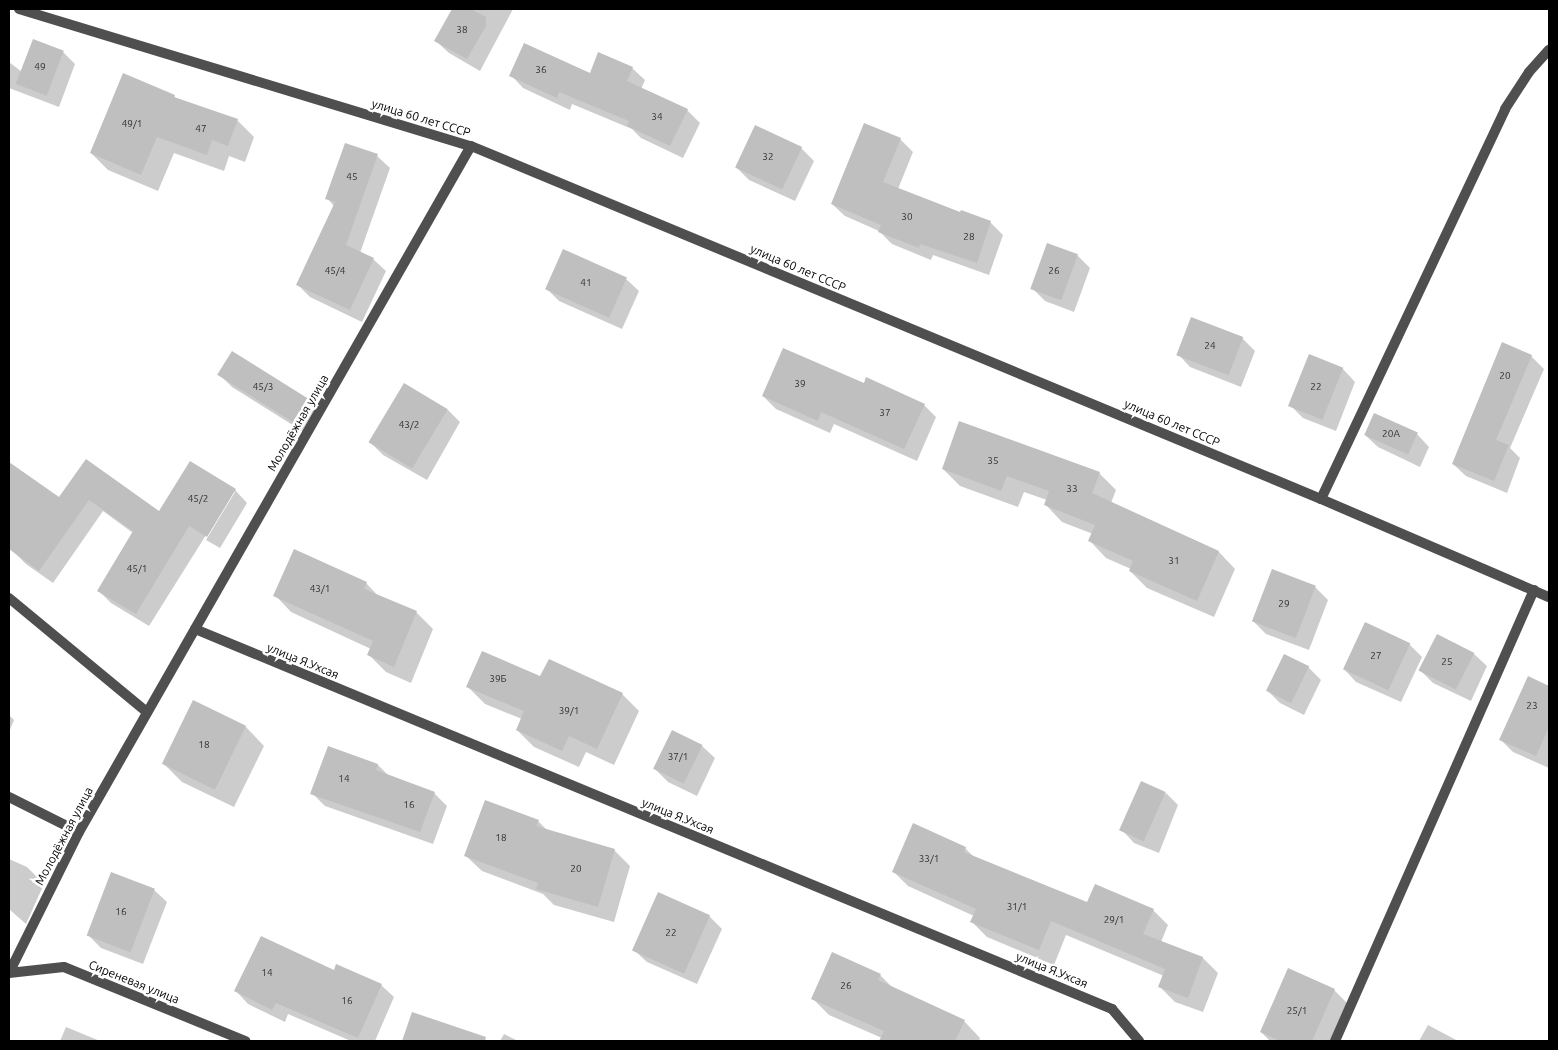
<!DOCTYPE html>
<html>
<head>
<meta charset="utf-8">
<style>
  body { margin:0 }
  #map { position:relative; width:1558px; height:1050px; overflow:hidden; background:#fff; font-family:Ubuntu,sans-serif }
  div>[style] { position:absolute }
  .shadow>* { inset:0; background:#0003 }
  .building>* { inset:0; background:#bfbfbf; transform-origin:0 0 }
  .service>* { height:10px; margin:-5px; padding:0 5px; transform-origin:5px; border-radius:5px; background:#4f4f4f }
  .minor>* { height:10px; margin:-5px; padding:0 5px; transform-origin:5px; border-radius:5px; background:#4f4f4f }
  span { translate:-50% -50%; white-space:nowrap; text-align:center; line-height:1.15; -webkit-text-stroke:5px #fff; paint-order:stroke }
  .number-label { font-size:10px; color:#303030 }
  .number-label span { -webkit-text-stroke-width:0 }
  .street-label { font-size:12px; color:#000 }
  .frame { position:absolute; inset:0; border:10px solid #000; pointer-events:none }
</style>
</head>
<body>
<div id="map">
  <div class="shadow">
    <div style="clip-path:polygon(454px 9px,513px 9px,480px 71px,449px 53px,436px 41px)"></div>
    <div style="clip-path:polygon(63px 52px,75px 64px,59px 107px,9px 88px,9px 62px,22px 72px)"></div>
    <div style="clip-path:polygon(632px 68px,645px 80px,641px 89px,687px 110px,700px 123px,683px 158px,641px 138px,632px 129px,572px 104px,570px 110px,523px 88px,511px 75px,590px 75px)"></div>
    <div style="clip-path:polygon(174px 96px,178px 100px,237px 120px,254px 137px,245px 162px,229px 156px,224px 171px,174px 153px,158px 191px,108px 170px,91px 153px)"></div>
    <div style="clip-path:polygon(900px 139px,913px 152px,898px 189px,961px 214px,990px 222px,1003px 235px,989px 275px,933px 255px,931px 260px,892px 244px,879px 231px,845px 216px,832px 204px)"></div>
    <div style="clip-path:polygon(801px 148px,814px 161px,795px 201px,749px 180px,736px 167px)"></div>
    <div style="clip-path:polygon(377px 156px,390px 168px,360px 253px,373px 259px,386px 271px,362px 322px,310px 297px,297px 284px,334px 206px,327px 198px)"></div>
    <div style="clip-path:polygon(1077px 255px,1090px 268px,1074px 312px,1045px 301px,1032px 288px)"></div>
    <div style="clip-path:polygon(626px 279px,639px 291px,622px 329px,559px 301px,546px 288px)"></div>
    <div style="clip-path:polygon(1192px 319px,1242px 338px,1255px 351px,1241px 387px,1190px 367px,1178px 354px)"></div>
    <div style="clip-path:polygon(1531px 356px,1544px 369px,1510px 448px,1520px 458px,1507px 493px,1466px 476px,1453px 464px)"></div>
    <div style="clip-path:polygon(1343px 369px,1355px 382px,1336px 431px,1303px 418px,1291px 406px)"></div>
    <div style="clip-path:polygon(219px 374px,308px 400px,321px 412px,307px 434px,232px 387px)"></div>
    <div style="clip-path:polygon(404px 384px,448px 410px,460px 422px,427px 480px,383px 455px,370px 442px)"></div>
    <div style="clip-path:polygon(865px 385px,924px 405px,936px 417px,917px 461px,834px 424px,830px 433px,776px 409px,763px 396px)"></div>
    <div style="clip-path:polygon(1417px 434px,1429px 447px,1420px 467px,1378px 447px,1365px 435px)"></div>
    <div style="clip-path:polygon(86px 460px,160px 513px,235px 490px,247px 503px,220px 548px,206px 540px,235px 492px,233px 492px,149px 626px,111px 603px,99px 591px,133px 533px,103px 511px,53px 583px,26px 564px,14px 552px,20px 542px,9px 534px,9px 463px,59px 498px)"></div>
    <div style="clip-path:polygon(943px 469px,1099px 473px,1116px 490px,1111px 503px,1219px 552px,1235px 569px,1214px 617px,1147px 588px,1130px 571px,1131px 569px,1106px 558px,1090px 541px,1093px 534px,1062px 522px,1046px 505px,1047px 500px,1024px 492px,1018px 507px,960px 486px)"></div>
    <div style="clip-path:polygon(366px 583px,380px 598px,416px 612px,433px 629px,411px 683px,386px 672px,369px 655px,371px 649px,291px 612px,275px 595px)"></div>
    <div style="clip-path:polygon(1315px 587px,1328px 600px,1309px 650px,1266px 634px,1253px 621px)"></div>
    <div style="clip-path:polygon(1365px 623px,1409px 644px,1422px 657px,1401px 702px,1356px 682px,1344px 669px)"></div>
    <div style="clip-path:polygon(1474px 654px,1487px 666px,1471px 701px,1433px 683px,1421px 671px)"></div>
    <div style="clip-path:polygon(1284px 656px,1308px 667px,1321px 680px,1304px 715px,1280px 703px,1267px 690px)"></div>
    <div style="clip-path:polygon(541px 678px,622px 694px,639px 711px,614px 765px,586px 752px,579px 767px,534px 747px,517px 730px,522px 719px,485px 704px,468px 687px)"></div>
    <div style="clip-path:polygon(1529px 678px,1549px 687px,1549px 768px,1513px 752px,1501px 740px)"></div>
    <div style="clip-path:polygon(193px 702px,246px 727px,264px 746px,234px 807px,182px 782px,163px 763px)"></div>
    <div style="clip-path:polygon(9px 715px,14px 720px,9px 732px)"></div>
    <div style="clip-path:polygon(702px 746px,715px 758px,697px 796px,668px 782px,655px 769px)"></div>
    <div style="clip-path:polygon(329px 747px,378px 765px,388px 775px,434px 793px,447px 806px,433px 844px,325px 806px,312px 793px)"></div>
    <div style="clip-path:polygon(1166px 793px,1178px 805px,1159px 853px,1134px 843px,1122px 830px)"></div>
    <div style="clip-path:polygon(538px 821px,548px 831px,614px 850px,630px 866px,614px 922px,554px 905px,543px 894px,482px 871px,466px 856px)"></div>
    <div style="clip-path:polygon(965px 848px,974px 857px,1088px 904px,1153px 910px,1168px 925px,1161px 942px,1203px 958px,1218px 973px,1203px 1012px,1175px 1002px,1160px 987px,1164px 976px,1066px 935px,1054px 965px,987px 937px,972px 922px,974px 916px,908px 886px,893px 871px)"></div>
    <div style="clip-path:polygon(9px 859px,27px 867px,44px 884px,26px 924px,10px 910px,9px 912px)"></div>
    <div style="clip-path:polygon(154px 890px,167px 902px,143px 964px,101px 948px,88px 935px)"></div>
    <div style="clip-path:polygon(709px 916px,722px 929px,697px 984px,647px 962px,634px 950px)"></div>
    <div style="clip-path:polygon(334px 972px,381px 985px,394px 997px,375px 1041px,351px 1041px,288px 1014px,285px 1022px,248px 1004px,236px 991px)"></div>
    <div style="clip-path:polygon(880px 975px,895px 990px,964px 1021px,980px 1038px,979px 1041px,880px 1041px,882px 1038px,829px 1015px,813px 999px)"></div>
    <div style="clip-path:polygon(1334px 990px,1347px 1003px,1330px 1041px,1270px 1041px,1261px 1032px)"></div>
    <div style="clip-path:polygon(413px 1014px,458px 1029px,470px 1041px,404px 1041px)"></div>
    <div style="clip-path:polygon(1428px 1025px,1458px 1041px,1419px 1041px)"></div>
    <div style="clip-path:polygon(66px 1027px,100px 1041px,60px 1041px)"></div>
    <div style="clip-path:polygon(504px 1034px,518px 1041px,500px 1041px)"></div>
  </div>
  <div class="building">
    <div style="clip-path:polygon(452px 9px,471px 9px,486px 17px,486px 26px,467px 59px,434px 41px)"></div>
    <div style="left:33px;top:39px;width:33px;height:48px;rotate:21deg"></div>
    <div style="clip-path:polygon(524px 43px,590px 73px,598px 52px,633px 67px,627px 81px,688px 109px,670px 146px,627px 126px,629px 121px,559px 92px,557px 98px,509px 76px)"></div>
    <div style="clip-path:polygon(123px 73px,175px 95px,174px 97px,238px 119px,228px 146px,212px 140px,207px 155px,157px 137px,141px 175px,90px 153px)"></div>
    <div style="clip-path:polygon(864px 123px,901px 138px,883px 182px,960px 212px,961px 210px,991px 221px,977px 263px,920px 244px,919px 248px,878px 232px,881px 225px,831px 204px)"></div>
    <div style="left:755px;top:125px;width:52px;height:47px;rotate:25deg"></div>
    <div style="clip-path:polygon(345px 143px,378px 154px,346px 245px,374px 258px,350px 310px,296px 285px,335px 202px,325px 199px)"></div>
    <div style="left:1047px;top:243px;width:33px;height:49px;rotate:20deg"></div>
    <div style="left:563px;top:249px;width:70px;height:44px;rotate:24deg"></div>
    <div style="left:1191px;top:317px;width:56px;height:41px;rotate:21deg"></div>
    <div style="clip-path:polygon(1502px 342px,1532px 355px,1496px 440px,1509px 445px,1494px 481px,1452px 464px)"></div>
    <div style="clip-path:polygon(783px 348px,864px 383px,866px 377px,925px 404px,904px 449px,821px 412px,818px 421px,762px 396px)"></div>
    <div style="left:232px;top:351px;width:91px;height:28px;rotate:32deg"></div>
    <div style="left:1309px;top:354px;width:37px;height:56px;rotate:22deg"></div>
    <div style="left:404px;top:383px;width:51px;height:69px;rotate:31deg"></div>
    <div style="left:1374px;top:413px;width:48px;height:24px;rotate:24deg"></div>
    <div style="clip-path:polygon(959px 421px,1100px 472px,1092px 493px,1219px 551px,1197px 601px,1129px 571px,1133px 561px,1088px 541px,1095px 525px,1044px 505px,1049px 491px,1007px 476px,1001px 491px,942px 469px)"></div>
    <div style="clip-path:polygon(86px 459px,159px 511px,190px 461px,236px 489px,207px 537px,189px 526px,136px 614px,97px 591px,133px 531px,89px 500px,39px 571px,9px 549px,9px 462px,59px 497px)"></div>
    <div style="clip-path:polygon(294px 549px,367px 582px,364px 589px,417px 611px,394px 667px,367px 655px,373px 641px,273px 596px)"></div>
    <div style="left:1272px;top:569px;width:47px;height:56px;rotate:21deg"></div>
    <div style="left:1365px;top:622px;width:50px;height:52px;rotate:25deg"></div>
    <div style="left:1437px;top:634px;width:42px;height:41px;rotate:27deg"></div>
    <div style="clip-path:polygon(482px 651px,540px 676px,549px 659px,623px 693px,597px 749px,569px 736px,562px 751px,516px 730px,524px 711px,466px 687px)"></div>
    <div style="left:1284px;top:654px;width:28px;height:41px;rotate:26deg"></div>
    <div style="clip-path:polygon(1528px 676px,1549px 686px,1549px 727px,1536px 756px,1499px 740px)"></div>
    <div style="left:193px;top:700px;width:59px;height:71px;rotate:26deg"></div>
    <div style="left:672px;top:730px;width:34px;height:43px;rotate:26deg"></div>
    <div style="clip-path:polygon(328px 746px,378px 764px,376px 770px,435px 792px,420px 832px,310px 794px)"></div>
    <div style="left:1141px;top:781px;width:27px;height:54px;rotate:24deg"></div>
    <div style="clip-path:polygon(485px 800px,539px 820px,536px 826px,615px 849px,598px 907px,536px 889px,538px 883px,464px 856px)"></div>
    <div style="clip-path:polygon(913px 823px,966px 847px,964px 852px,1087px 902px,1095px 884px,1154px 909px,1143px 934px,1203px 957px,1188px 998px,1158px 987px,1165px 969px,1051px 921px,1039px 950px,970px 922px,976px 909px,892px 872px)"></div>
    <div style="left:111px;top:872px;width:47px;height:68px;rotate:21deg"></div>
    <div style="left:658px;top:892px;width:57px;height:64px;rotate:24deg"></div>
    <div style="clip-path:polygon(261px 936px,334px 970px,336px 964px,382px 984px,358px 1038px,276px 1003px,272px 1010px,234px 991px)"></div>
    <div style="clip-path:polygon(832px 952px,881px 974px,878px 980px,965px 1020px,955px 1041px,879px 1041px,884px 1031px,811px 999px)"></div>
    <div style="clip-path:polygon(1288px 968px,1335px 989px,1312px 1041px,1280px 1041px,1260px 1032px)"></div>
    <div style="clip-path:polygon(412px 1012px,486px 1037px,485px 1041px,402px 1041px)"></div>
  </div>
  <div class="service">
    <div style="left:1321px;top:499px;width:431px;rotate:-64.7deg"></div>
    <div style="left:1505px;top:109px;width:44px;rotate:-57deg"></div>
    <div style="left:1529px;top:72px;width:30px;rotate:-48deg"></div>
    <div style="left:9px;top:598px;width:179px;rotate:39.6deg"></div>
    <div style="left:1335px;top:1041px;width:493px;rotate:-66.2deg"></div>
  </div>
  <div class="minor">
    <div style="left:19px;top:9px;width:472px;rotate:16.9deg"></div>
    <div style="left:471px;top:146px;width:920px;rotate:22.55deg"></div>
    <div style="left:1321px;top:499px;width:248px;rotate:23.3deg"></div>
    <div style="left:195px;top:629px;width:993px;rotate:22.51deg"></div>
    <div style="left:1112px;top:1009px;width:42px;rotate:49.8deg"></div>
    <div style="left:9px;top:797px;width:78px;rotate:26.6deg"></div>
    <div style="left:9px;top:973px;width:157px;rotate:-63.6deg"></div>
    <div style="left:79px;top:832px;width:790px;rotate:-60.26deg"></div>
    <div style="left:9px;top:973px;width:55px;rotate:-6.2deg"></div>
    <div style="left:64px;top:967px;width:196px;rotate:22.2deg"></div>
  </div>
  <div class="number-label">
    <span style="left:462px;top:30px">38</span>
    <span style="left:40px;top:67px">49</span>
    <span style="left:541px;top:70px">36</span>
    <span style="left:657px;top:117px">34</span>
    <span style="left:132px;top:124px">49/1</span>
    <span style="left:201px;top:129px">47</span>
    <span style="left:768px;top:157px">32</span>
    <span style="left:352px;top:177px">45</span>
    <span style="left:907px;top:217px">30</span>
    <span style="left:969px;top:237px">28</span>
    <span style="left:335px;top:271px">45/4</span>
    <span style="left:1054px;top:271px">26</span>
    <span style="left:586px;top:283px">41</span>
    <span style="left:1210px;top:346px">24</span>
    <span style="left:1505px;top:376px">20</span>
    <span style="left:800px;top:384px">39</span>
    <span style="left:263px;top:387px">45/3</span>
    <span style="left:1316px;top:387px">22</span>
    <span style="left:885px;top:413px">37</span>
    <span style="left:409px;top:425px">43/2</span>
    <span style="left:1391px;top:434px">20А</span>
    <span style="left:993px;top:461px">35</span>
    <span style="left:1072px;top:489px">33</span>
    <span style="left:198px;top:499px">45/2</span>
    <span style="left:1174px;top:561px">31</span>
    <span style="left:137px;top:569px">45/1</span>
    <span style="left:320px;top:589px">43/1</span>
    <span style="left:1284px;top:604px">29</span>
    <span style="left:1376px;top:656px">27</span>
    <span style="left:1447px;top:662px">25</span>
    <span style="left:498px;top:679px">39Б</span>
    <span style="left:1532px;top:706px">23</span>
    <span style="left:569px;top:711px">39/1</span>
    <span style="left:204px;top:745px">18</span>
    <span style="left:678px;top:757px">37/1</span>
    <span style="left:344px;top:779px">14</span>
    <span style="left:409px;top:805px">16</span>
    <span style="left:501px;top:838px">18</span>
    <span style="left:929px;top:859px">33/1</span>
    <span style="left:576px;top:869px">20</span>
    <span style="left:1017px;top:907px">31/1</span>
    <span style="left:121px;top:912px">16</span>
    <span style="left:1114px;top:920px">29/1</span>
    <span style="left:671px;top:933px">22</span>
    <span style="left:267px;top:973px">14</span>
    <span style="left:846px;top:986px">26</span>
    <span style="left:347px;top:1001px">16</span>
    <span style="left:1297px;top:1011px">25/1</span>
  </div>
  <div class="street-label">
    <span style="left:421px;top:118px;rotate:17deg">улица 60 лет СССР</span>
    <span style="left:798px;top:268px;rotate:23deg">улица 60 лет СССР</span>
    <span style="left:298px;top:423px;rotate:-60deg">Молодёжная улица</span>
    <span style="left:1172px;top:423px;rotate:23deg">улица 60 лет СССР</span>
    <span style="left:303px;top:661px;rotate:22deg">улица Я.Ухсая</span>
    <span style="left:678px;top:816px;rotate:22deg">улица Я.Ухсая</span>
    <span style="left:64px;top:836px;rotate:-62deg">Молодёжная улица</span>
    <span style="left:1052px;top:970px;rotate:22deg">улица Я.Ухсая</span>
    <span style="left:134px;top:982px;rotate:22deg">Сиреневая улица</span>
  </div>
  <div class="frame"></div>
</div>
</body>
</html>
